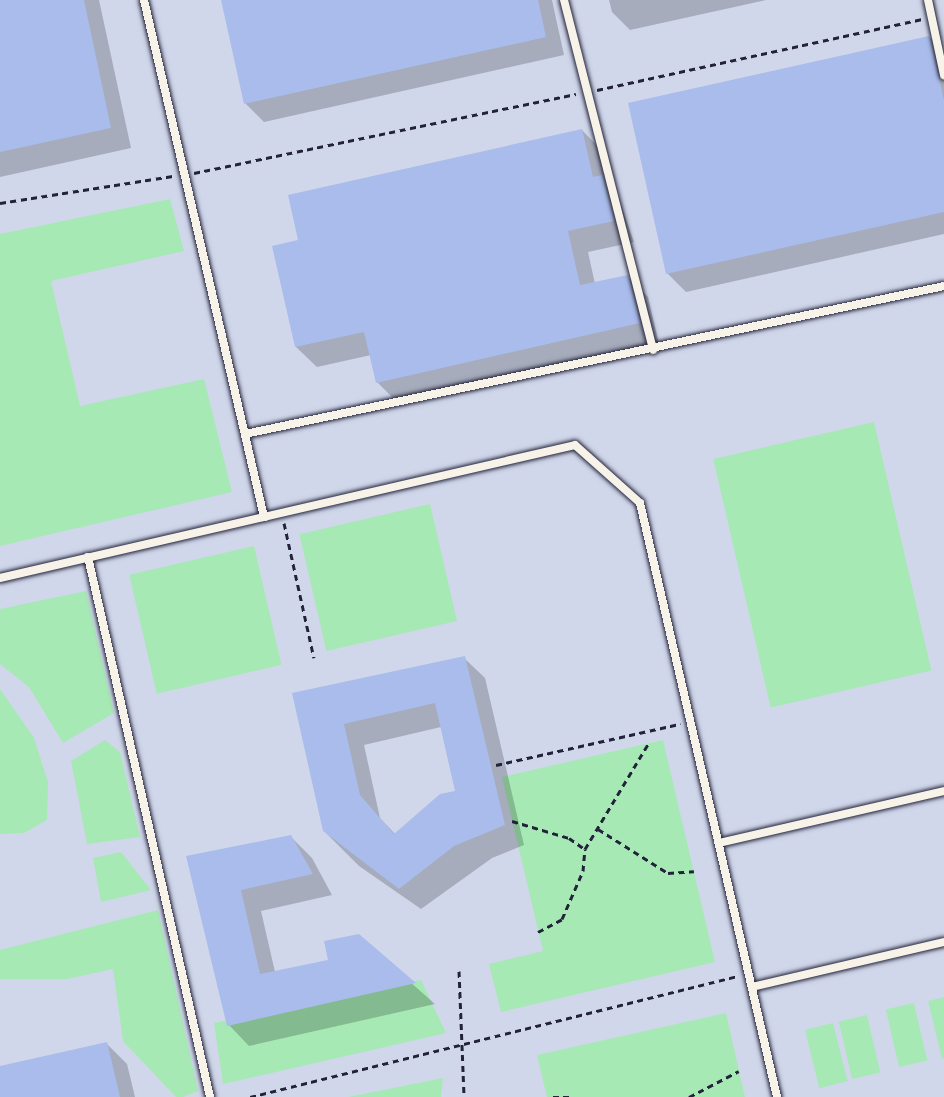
<!DOCTYPE html>
<html>
<head>
<meta charset="utf-8">
<style>
  body { margin:0 }
  #map { position:relative; width:944px; height:1097px; overflow:hidden; background:#e0e2e9; font-family:"Architects Daughter",sans-serif }
  div>[style] { position:absolute }
  .built>* { inset:0; background:#d0d7ea; transform-origin:0 0 }
  .green>* { inset:0; background:#a6e9b4; transform-origin:0 0 }
  .shadow>* { inset:0; background:#0003 }
  .building>* { inset:0; background:#a9bceb }
  .path>* { height:3px; margin-top:-1.5px; transform-origin:0; background:repeating-linear-gradient(90deg,#22223b 0 6px,transparent 0 10.5px) }
  .roads { filter:drop-shadow(0 0 2px #22223b) drop-shadow(0 0 2px #22223b) }
  .lane>* { height:8px; margin:-4px; padding:0 4px; transform-origin:4px; border-radius:4px; background:#f7f3e8 }
  span { translate:-50% -50%; white-space:nowrap; text-align:center; line-height:1.15; -webkit-text-stroke:6px #f7f3e8; paint-order:stroke }
</style>
</head>
<body>
<div id="map">
  <div class="built">
    <div style="left:0;top:0;width:944px;height:1097px"></div>
  </div>
  <div class="green">
    <div style="clip-path:polygon(170px 199px,184px 251px,51px 281px,80px 406px,204px 379px,232px 492px,0 546px,0 234px)"></div>
    <div style="left:874px;top:422px;width:255px;height:165px;rotate:77deg"></div>
    <div style="left:430px;top:504px;width:120px;height:134px;rotate:77deg"></div>
    <div style="left:254px;top:546px;width:122px;height:128px;rotate:77deg"></div>
    <div style="clip-path:polygon(86px 591px,114px 713px,63px 743px,29px 687px,0 664px,0 609px)"></div>
    <div style="clip-path:polygon(0 689px,34px 738px,48px 782px,47px 820px,24px 833px,0 834px)"></div>
    <div style="clip-path:polygon(105px 740px,120px 752px,140px 837px,87px 844px,71px 761px)"></div>
    <div style="clip-path:polygon(663px 740px,715px 962px,501px 1012px,489px 964px,543px 951px,502px 777px)"></div>
    <div style="clip-path:polygon(121px 852px,151px 890px,101px 902px,93px 858px)"></div>
    <div style="clip-path:polygon(158px 910px,198px 1091px,183px 1097px,176px 1097px,123px 1041px,113px 969px,67px 979px,0 979px,0 950px)"></div>
    <div style="clip-path:polygon(421px 980px,446px 1033px,223px 1084px,214px 1023px)"></div>
    <div style="clip-path:polygon(944px 997px,944px 1058px,942px 1059px,928px 1001px)"></div>
    <div style="left:914px;top:1003px;width:59px;height:29px;rotate:77deg"></div>
    <div style="clip-path:polygon(726px 1013px,745px 1097px,547px 1097px,537px 1055px)"></div>
    <div style="left:867px;top:1015px;width:59px;height:29px;rotate:77deg"></div>
    <div style="left:833px;top:1023px;width:60px;height:29px;rotate:76deg"></div>
    <div style="clip-path:polygon(443px 1078px,441px 1097px,348px 1097px)"></div>
  </div>
  <div class="shadow">
    <div style="clip-path:polygon(0 0,99px 0,131px 148px,0 177px)"></div>
    <div style="clip-path:polygon(222px 0,552px 0,564px 55px,264px 122px,246px 104px)"></div>
    <div style="clip-path:polygon(609px 0,766px 0,630px 30px,612px 12px)"></div>
    <div style="clip-path:polygon(929px 37px,944px 52px,944px 234px,686px 292px,667px 273px)"></div>
    <div style="clip-path:polygon(582px 130px,602px 151px,634px 242px,588px 252px,595px 284px,627px 276px,648px 297px,659px 344px,398px 403px,377px 382px,371px 355px,317px 367px,296px 347px,300px 242px)"></div>
    <div style="clip-path:polygon(evenodd,464px 658px,485px 678px,524px 845px,492px 858px,421px 909px,359px 866px,324px 831px,294px 694px,464px 658px,441px 727px,456px 793px,396px 835px,380px 818px,364px 745px,441px 727px)"></div>
    <div style="clip-path:polygon(291px 837px,312px 858px,332px 895px,261px 911px,275px 972px,330px 961px,358px 936px,435px 1004px,249px 1046px,229px 1025px,188px 857px)"></div>
    <div style="clip-path:polygon(106px 1043px,127px 1064px,135px 1097px,0 1097px,0 1068px)"></div>
  </div>
  <div class="building">
    <div style="clip-path:polygon(0 0,84px 0,111px 128px,0 152px)"></div>
    <div style="clip-path:polygon(221px 0,538px 0,546px 37px,244px 104px)"></div>
    <div style="clip-path:polygon(929px 36px,944px 100px,944px 212px,666px 274px,628px 103px)"></div>
    <div style="clip-path:polygon(582px 129px,593px 177px,602px 175px,614px 221px,568px 231px,580px 285px,628px 275px,640px 323px,376px 383px,364px 332px,295px 347px,272px 246px,298px 240px,288px 195px)"></div>
    <div style="clip-path:polygon(evenodd,465px 656px,505px 825px,454px 846px,399px 889px,323px 831px,292px 693px,465px 656px,435px 703px,455px 791px,440px 794px,394px 834px,360px 795px,344px 724px,435px 703px)"></div>
    <div style="clip-path:polygon(291px 835px,313px 874px,241px 890px,260px 974px,328px 960px,324px 941px,359px 934px,416px 983px,227px 1026px,186px 856px)"></div>
    <div style="clip-path:polygon(107px 1042px,120px 1097px,0 1097px,0 1066px)"></div>
  </div>
  <div class="path">
    <div style="left:597px;top:90px;width:333px;rotate:-12.3deg"></div>
    <div style="left:194px;top:173px;width:390px;rotate:-11.7deg"></div>
    <div style="left:0;top:203px;width:175px;rotate:-8.9deg"></div>
    <div style="left:284px;top:523px;width:138px;rotate:77.5deg"></div>
    <div style="left:496px;top:765px;width:189px;rotate:-12.6deg"></div>
    <div style="left:512px;top:821px;width:59px;rotate:16.6deg"></div>
    <div style="left:569px;top:838px;width:19px;rotate:35deg"></div>
    <div style="left:598px;top:829px;width:83px;rotate:32.2deg"></div>
    <div style="left:668px;top:873px;width:26px;rotate:-4deg"></div>
    <div style="left:538px;top:932px;width:27px;rotate:-28deg"></div>
    <div style="left:562px;top:919px;width:52px;rotate:-66.4deg"></div>
    <div style="left:583px;top:871px;width:22px;rotate:-85deg"></div>
    <div style="left:585px;top:849px;width:122px;rotate:-59deg"></div>
    <div style="left:459px;top:971px;width:126px;rotate:87.7deg"></div>
    <div style="left:250px;top:1097px;width:503px;rotate:-13.93deg"></div>
    <div style="left:553px;top:1097px;width:21px"></div>
    <div style="left:689px;top:1097px;width:56px;rotate:-27.5deg"></div>
  </div>
  <div class="roads">
    <div class="lane">
      <div style="left:144px;top:0;width:531px;rotate:76.93deg"></div>
      <div style="left:564px;top:0;width:361px;rotate:75.7deg"></div>
      <div style="left:928px;top:0;width:77px;rotate:78deg"></div>
      <div style="left:245px;top:434px;width:714px;rotate:-11.95deg"></div>
      <div style="left:88px;top:557px;width:554px;rotate:77.27deg"></div>
      <div style="left:0;top:578px;width:590px;rotate:-13.02deg"></div>
      <div style="left:575px;top:445px;width:87px;rotate:41.7deg"></div>
      <div style="left:640px;top:503px;width:610px;rotate:77.01deg"></div>
      <div style="left:719px;top:843px;width:231px;rotate:-13deg"></div>
      <div style="left:752px;top:987px;width:197px;rotate:-13.2deg"></div>
    </div>
  </div>
</div>
</body>
</html>
